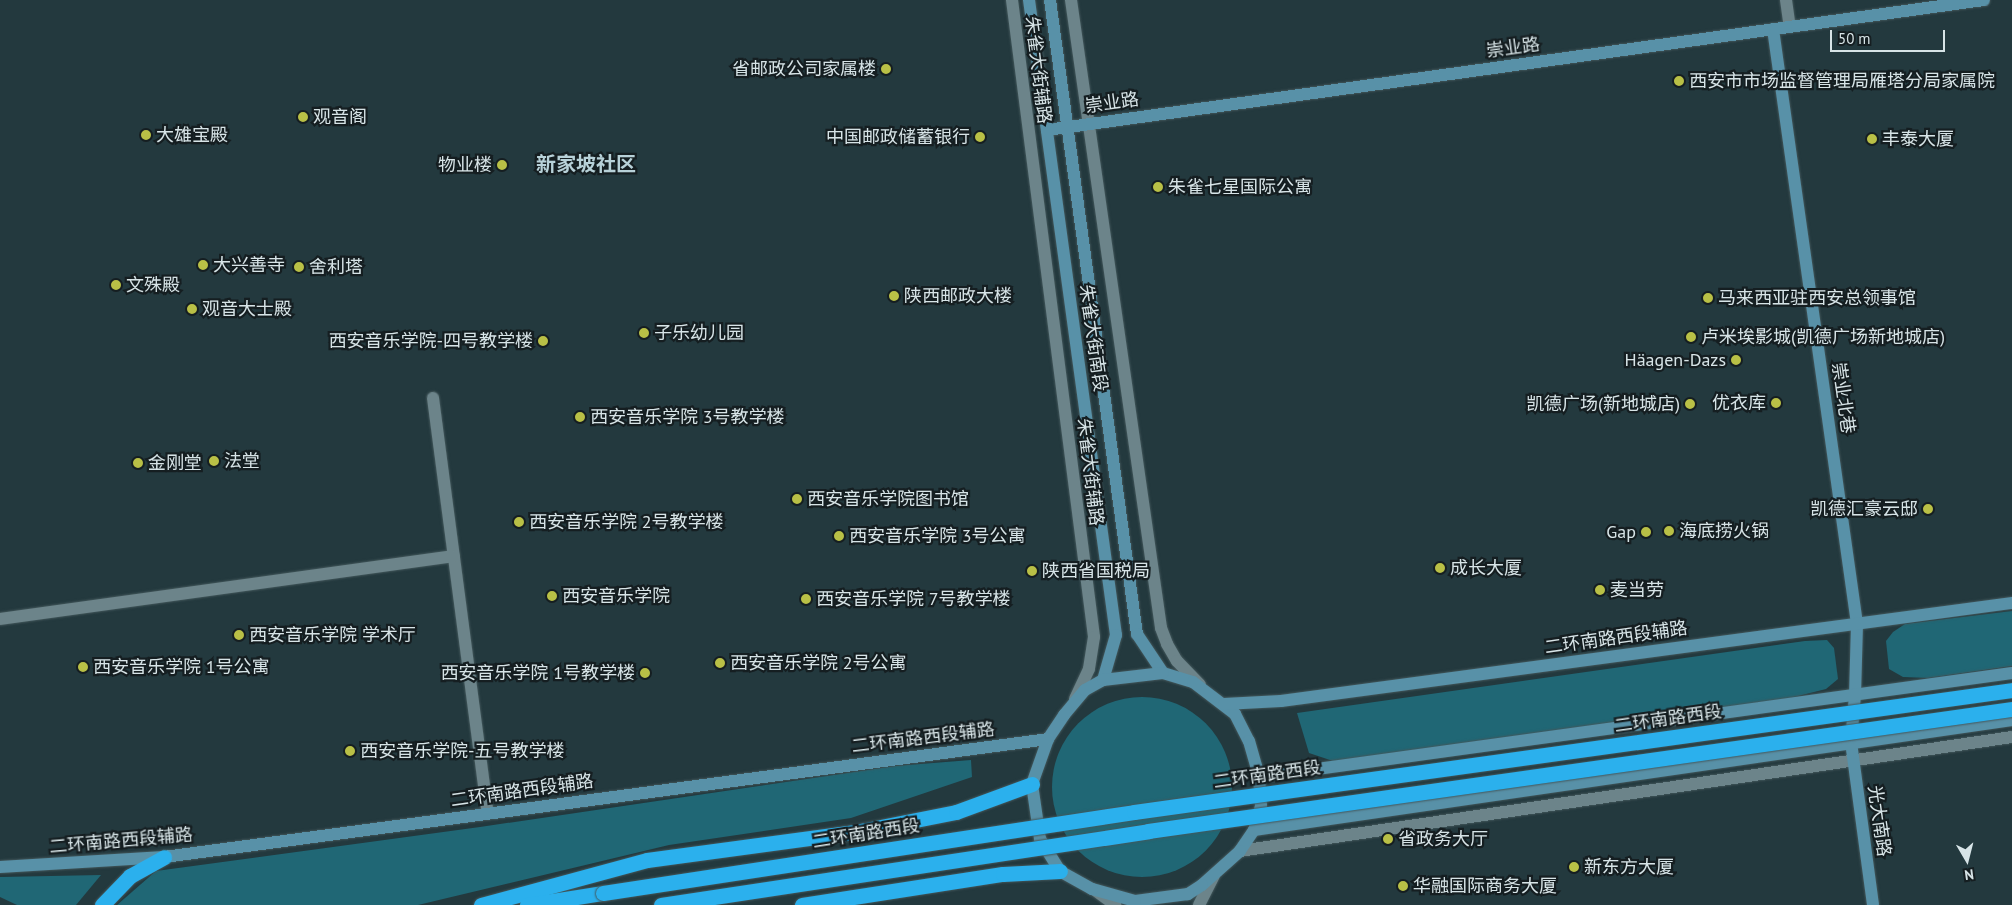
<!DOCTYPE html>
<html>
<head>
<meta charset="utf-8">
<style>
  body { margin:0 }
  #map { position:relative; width:2012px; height:905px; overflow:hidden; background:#23393e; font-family:"PT Sans","Noto Sans SC",sans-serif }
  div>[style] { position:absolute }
  .green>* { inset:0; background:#206775 }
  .round { border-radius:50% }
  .roads { filter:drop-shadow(0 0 1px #43575b) drop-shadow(0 0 1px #43575b) }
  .street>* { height:12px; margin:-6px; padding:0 6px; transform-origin:6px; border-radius:6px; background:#6c848a }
  .secondary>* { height:12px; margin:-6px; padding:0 6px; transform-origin:6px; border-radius:6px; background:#5891a8 }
  .highway>* { height:15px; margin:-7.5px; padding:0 7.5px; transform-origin:7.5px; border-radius:7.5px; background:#2bb0ed }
  .bridges { filter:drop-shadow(0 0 1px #43575b) drop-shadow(0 0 1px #43575b) }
  .highway-bridge>* { height:15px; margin:-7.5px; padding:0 7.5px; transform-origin:7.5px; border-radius:7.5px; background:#2bb0ed }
  .dots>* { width:14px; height:14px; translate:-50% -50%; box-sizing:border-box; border:2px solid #151e21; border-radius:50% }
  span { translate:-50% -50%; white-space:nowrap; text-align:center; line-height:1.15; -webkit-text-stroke:4.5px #151e21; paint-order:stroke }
  .street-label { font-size:18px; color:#d7e4e7 }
  .poi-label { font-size:18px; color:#d7e4e7 }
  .right { translate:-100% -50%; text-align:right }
  .left { translate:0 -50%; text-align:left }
  .quarter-label { font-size:20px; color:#b7d1d8; font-weight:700 }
  .north { position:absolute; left:1942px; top:835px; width:50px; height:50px; -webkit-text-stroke:4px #151e21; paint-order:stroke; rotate:172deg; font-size:14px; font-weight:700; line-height:20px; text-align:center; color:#d7e4e7 }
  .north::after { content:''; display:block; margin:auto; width:18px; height:22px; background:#d7e4e7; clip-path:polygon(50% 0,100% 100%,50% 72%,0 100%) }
  .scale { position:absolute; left:1830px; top:30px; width:115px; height:22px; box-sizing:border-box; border:2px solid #d7e4e7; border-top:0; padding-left:6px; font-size:15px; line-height:18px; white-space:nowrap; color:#d7e4e7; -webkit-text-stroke:4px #151e21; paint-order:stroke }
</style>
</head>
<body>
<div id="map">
  <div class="green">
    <div style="clip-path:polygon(2012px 611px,2012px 666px,1928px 678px,1903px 677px,1889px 669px,1886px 641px,1893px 632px,1905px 624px)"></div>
    <div style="clip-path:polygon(1827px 640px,1834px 648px,1838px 679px,1826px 689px,1790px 698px,1333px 761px,1309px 753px,1297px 713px,1805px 641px)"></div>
    <div class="round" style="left:1052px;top:697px;width:180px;height:180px"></div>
    <div style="clip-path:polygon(971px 760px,972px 777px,851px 818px,669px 845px,418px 905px,117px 905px,156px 871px,480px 827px,895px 766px)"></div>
    <div style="clip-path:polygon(101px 875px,76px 905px,17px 905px,0 897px,0 877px)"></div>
  </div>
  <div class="roads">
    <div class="street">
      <div style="left:1012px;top:0;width:642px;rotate:82.66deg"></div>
      <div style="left:1094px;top:637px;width:32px;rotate:99deg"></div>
      <div style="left:1089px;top:669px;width:33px;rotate:115deg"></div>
      <div style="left:1071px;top:0;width:634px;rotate:81.84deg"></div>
      <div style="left:1161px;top:628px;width:17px;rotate:69deg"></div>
      <div style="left:1167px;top:644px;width:20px;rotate:60deg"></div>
      <div style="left:1177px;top:661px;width:33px;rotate:46deg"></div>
      <div style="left:1786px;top:0;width:27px;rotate:82deg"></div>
      <div style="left:433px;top:398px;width:419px;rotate:82.5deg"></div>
      <div style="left:0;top:619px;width:458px;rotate:-7.9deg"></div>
      <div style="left:1240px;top:851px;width:780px;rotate:-8.4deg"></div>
      <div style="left:1096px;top:891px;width:24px;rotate:36deg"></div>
      <div style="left:1199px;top:905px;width:33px;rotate:-63deg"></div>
    </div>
    <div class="secondary">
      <div style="left:1029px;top:0;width:641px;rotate:82.2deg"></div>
      <div style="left:1116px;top:635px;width:47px;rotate:106.1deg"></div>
      <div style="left:1050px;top:0;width:640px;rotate:82.19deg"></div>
      <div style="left:1137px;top:634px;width:47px;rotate:56.3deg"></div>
      <div style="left:1773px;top:29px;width:601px;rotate:81.96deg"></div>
      <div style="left:1857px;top:624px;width:71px;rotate:91.6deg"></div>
      <div style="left:1855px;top:695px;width:47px;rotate:94.9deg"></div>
      <div style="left:1851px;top:742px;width:164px;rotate:82.3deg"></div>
      <div style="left:1047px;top:130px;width:946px;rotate:-7.9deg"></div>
      <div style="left:1163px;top:673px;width:31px;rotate:17deg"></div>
      <div style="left:1193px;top:682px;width:53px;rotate:37.3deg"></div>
      <div style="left:1235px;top:714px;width:30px;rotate:63deg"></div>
      <div style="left:1249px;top:741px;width:37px;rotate:74deg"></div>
      <div style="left:1259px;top:777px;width:29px;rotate:86deg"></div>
      <div style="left:1261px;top:806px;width:25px;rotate:106deg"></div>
      <div style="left:1254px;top:830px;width:25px;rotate:124deg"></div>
      <div style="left:1240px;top:851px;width:51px;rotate:138.2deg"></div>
      <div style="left:1202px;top:885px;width:17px;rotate:147deg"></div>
      <div style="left:1188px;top:894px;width:53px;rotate:172.5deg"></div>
      <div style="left:1135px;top:901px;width:45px;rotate:-164.4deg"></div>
      <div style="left:1092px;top:889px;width:37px;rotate:-151deg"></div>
      <div style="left:1060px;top:871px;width:38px;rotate:-122deg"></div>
      <div style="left:1040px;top:839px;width:56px;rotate:-98.3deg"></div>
      <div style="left:1032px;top:784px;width:48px;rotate:-70.4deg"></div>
      <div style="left:1048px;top:739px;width:29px;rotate:-56deg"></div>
      <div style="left:1064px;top:715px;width:33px;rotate:-50deg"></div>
      <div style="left:1085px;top:690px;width:21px;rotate:-29deg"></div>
      <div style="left:1103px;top:680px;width:60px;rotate:-6.7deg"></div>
      <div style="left:1224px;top:704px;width:57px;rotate:-3deg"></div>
      <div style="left:1281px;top:701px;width:738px;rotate:-7.64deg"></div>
      <div style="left:1259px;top:777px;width:760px;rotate:-7.86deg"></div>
      <div style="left:1254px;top:830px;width:766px;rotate:-8.26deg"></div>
      <div style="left:0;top:867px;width:164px;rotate:-3.5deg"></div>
      <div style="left:164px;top:857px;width:892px;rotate:-7.6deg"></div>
    </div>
    <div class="highway">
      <div style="left:102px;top:905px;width:40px;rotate:-46deg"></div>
      <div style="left:130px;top:876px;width:39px;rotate:-29deg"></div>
      <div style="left:481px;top:905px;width:172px;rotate:-15.2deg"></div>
      <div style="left:647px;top:860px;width:210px;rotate:-7.7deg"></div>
      <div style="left:855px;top:832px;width:103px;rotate:-11.2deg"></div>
      <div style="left:956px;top:812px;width:81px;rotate:-20.2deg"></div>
      <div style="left:527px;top:905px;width:77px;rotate:-9deg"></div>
      <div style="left:802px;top:905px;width:203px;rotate:-8.8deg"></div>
      <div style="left:1003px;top:874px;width:57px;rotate:-3deg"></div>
    </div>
  </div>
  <div class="bridges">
    <div class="highway-bridge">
      <div style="left:603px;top:893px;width:537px;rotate:-8.67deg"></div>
      <div style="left:1134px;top:812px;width:886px;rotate:-7.91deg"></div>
      <div style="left:661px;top:905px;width:493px;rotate:-8.6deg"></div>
      <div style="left:1148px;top:831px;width:873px;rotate:-8.04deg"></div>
    </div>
  </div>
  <div class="dots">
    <div style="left:886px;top:69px;background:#b9c046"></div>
    <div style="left:1679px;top:81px;background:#b9c046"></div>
    <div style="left:303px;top:117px;background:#b9c046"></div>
    <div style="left:146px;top:135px;background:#b9c046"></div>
    <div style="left:980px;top:137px;background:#b9c046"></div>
    <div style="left:1872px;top:139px;background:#b9c046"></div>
    <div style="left:502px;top:165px;background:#b9c046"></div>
    <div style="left:1158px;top:187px;background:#b9c046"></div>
    <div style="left:203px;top:265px;background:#b9c046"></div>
    <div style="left:299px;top:267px;background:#b9c046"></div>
    <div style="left:116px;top:285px;background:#b9c046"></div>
    <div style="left:894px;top:296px;background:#b9c046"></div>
    <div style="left:1708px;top:298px;background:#b9c046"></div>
    <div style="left:192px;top:309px;background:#b9c046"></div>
    <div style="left:644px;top:333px;background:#b9c046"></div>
    <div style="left:1691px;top:337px;background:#b9c046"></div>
    <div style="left:543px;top:341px;background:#b9c046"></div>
    <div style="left:1736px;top:360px;background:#b9c046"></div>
    <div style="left:1776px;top:403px;background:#b9c046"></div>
    <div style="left:1690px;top:404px;background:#b9c046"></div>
    <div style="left:580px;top:417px;background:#b9c046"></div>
    <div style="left:214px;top:461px;background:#b9c046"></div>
    <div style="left:138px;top:463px;background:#b9c046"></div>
    <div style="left:797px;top:499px;background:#b9c046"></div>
    <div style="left:1928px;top:509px;background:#b9c046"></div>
    <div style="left:519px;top:522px;background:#b9c046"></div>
    <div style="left:1669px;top:531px;background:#b9c046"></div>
    <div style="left:1646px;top:532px;background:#b9c046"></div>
    <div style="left:839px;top:536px;background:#b9c046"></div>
    <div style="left:1440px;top:568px;background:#b9c046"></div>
    <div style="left:1032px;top:571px;background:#b9c046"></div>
    <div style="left:1600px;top:590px;background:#b9c046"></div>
    <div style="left:552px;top:596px;background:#b9c046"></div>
    <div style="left:806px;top:599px;background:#b9c046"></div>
    <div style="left:239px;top:635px;background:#b9c046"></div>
    <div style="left:720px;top:663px;background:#b9c046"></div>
    <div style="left:83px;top:667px;background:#b9c046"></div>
    <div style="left:645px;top:673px;background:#b9c046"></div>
    <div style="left:350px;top:751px;background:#b9c046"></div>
    <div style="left:1388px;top:839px;background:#b9c046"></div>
    <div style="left:1574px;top:867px;background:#b9c046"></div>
    <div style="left:1403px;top:886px;background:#b9c046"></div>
  </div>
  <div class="street-label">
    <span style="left:1513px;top:48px;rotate:-8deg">崇业路</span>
    <span style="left:1038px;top:70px;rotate:83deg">朱雀大街辅路</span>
    <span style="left:1112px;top:103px;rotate:-8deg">崇业路</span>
    <span style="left:1093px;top:338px;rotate:82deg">朱雀大街南段</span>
    <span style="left:1843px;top:398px;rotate:82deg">崇业北巷</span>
    <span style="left:1090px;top:472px;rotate:83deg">朱雀大街辅路</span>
    <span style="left:1616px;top:638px;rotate:-8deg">二环南路西段辅路</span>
    <span style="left:1668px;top:719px;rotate:-8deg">二环南路西段</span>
    <span style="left:923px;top:738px;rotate:-7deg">二环南路西段辅路</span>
    <span style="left:1267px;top:775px;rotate:-8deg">二环南路西段</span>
    <span style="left:522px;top:791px;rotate:-8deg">二环南路西段辅路</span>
    <span style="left:1879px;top:821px;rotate:82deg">光大南路</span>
    <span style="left:866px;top:834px;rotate:-9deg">二环南路西段</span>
    <span style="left:121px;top:841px;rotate:-5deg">二环南路西段辅路</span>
  </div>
  <div class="poi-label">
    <span class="right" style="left:876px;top:69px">省邮政公司家属楼</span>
    <span class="left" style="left:1689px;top:81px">西安市市场监督管理局雁塔分局家属院</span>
    <span class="left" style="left:313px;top:117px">观音阁</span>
    <span class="left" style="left:156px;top:135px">大雄宝殿</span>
    <span class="right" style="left:970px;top:137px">中国邮政储蓄银行</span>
    <span class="left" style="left:1882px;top:139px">丰泰大厦</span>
    <span class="right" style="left:492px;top:165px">物业楼</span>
    <span class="left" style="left:1168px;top:187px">朱雀七星国际公寓</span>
    <span class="left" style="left:213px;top:265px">大兴善寺</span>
    <span class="left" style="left:309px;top:267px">舍利塔</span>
    <span class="left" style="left:126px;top:285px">文殊殿</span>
    <span class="left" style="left:904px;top:296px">陕西邮政大楼</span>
    <span class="left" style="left:1718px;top:298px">马来西亚驻西安总领事馆</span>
    <span class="left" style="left:202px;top:309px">观音大士殿</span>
    <span class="left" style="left:654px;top:333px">子乐幼儿园</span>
    <span class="left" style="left:1701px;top:337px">卢米埃影城(凯德广场新地城店)</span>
    <span class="right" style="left:533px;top:341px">西安音乐学院-四号教学楼</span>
    <span class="right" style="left:1726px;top:360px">Häagen-Dazs</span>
    <span class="right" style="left:1766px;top:403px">优衣库</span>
    <span class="right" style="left:1680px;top:404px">凯德广场(新地城店)</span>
    <span class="left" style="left:590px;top:417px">西安音乐学院 3号教学楼</span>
    <span class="left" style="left:224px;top:461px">法堂</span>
    <span class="left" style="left:148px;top:463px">金刚堂</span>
    <span class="left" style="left:807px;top:499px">西安音乐学院图书馆</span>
    <span class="right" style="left:1918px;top:509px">凯德汇豪云邸</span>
    <span class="left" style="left:529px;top:522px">西安音乐学院 2号教学楼</span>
    <span class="left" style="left:1679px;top:531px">海底捞火锅</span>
    <span class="right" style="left:1636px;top:532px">Gap</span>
    <span class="left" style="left:849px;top:536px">西安音乐学院 3号公寓</span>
    <span class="left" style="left:1450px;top:568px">成长大厦</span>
    <span class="left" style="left:1042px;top:571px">陕西省国税局</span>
    <span class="left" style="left:1610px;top:590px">麦当劳</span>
    <span class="left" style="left:562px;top:596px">西安音乐学院</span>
    <span class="left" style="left:816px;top:599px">西安音乐学院 7号教学楼</span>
    <span class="left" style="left:249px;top:635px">西安音乐学院 学术厅</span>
    <span class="left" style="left:730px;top:663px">西安音乐学院 2号公寓</span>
    <span class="left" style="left:93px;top:667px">西安音乐学院 1号公寓</span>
    <span class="right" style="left:635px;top:673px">西安音乐学院 1号教学楼</span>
    <span class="left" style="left:360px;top:751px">西安音乐学院-五号教学楼</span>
    <span class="left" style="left:1398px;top:839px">省政务大厅</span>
    <span class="left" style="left:1584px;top:867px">新东方大厦</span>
    <span class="left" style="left:1413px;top:886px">华融国际商务大厦</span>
  </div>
  <div class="quarter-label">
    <span style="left:586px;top:164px">新家坡社区</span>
  </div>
  <div class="north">N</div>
  <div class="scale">50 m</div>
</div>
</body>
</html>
